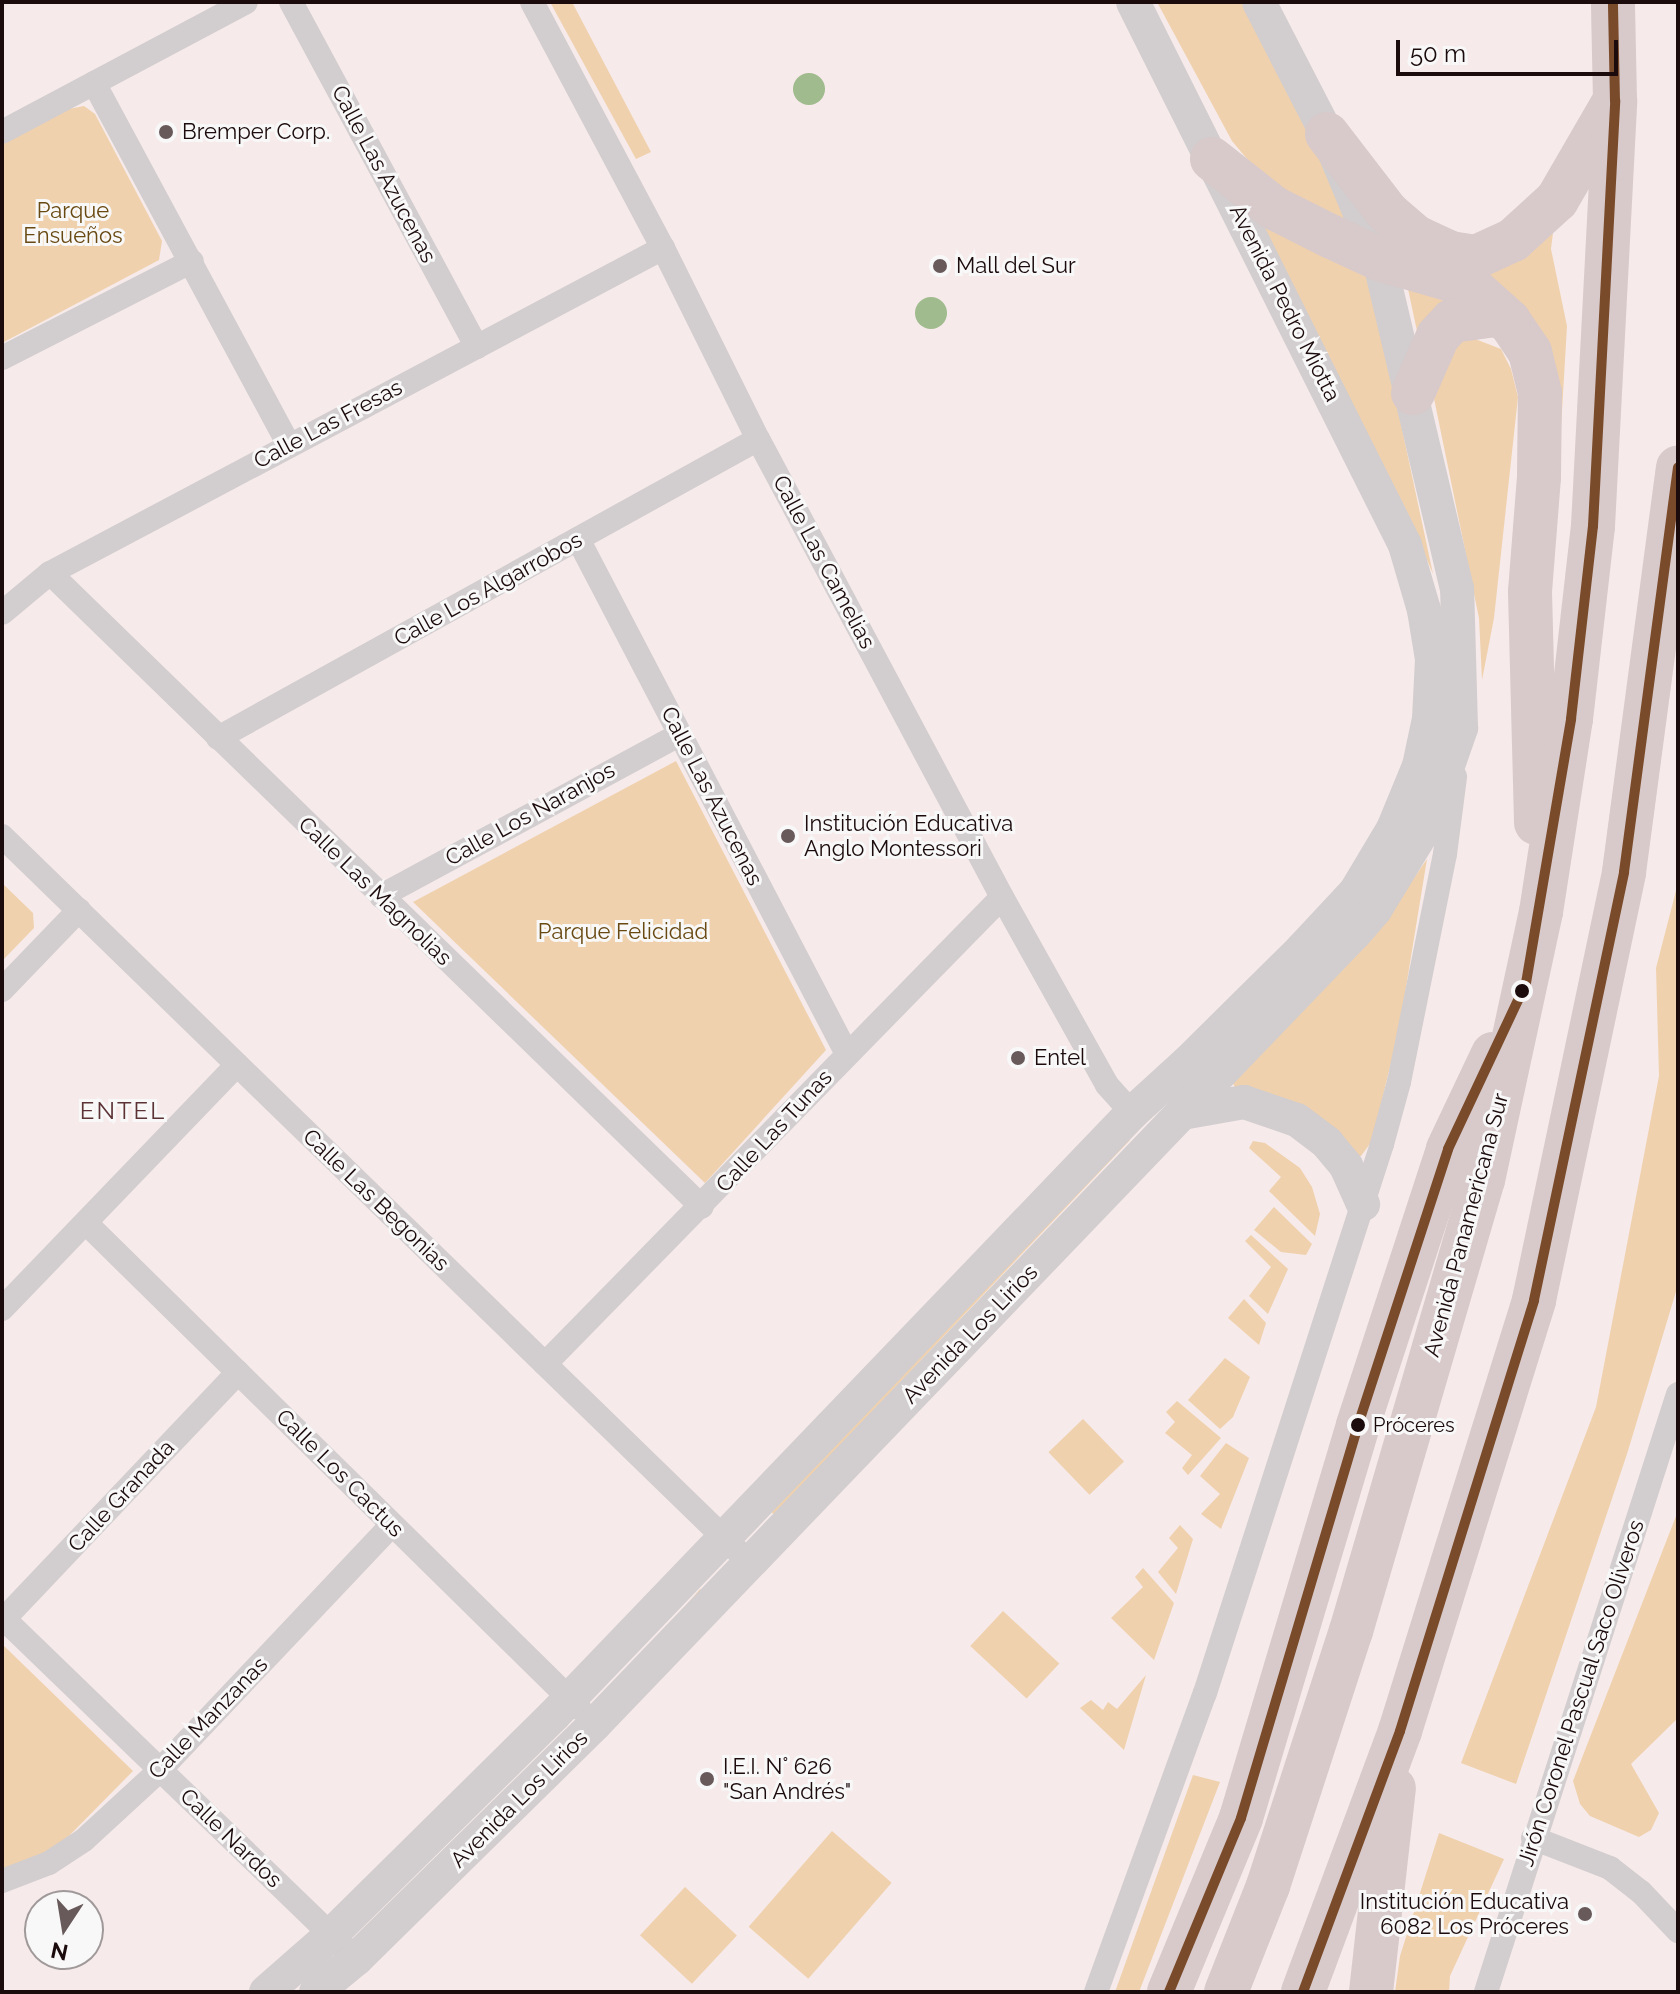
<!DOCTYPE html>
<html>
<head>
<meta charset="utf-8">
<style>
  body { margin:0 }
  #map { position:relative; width:1680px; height:1994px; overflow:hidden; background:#f6eaea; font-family:Raleway,sans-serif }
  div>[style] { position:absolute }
  .green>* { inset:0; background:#f0d1ad; transform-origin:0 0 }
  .water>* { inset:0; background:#a0bb8d }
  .round { border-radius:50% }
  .street>* { height:24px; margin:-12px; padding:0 12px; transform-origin:12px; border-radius:12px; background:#d2cdce }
  .secondary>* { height:34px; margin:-17px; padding:0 17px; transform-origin:17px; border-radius:17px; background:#d2cdce }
  .highway>* { height:44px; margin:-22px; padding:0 22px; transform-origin:22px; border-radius:22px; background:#d8c9ca }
  .bus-1>* { height:10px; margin:-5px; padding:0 5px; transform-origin:5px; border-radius:5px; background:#7a4b2a }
  .dots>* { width:22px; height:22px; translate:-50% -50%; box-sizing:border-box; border:4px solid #f8f8f8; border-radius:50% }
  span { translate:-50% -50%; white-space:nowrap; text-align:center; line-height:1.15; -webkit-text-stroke:6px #f8f8f8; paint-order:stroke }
  .bus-label { font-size:20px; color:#1c0b0c }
  .left { translate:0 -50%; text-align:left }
  .poi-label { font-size:22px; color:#1c0b0c }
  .right { translate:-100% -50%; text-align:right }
  .street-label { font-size:22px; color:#1c0b0c }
  .park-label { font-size:22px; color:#694912 }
  .neighbourhood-label { font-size:24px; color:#5c3235; letter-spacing:2px }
  .frame { position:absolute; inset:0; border:4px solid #1c0b0c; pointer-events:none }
  .north { position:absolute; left:24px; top:1890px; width:80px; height:80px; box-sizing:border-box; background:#f8f8f8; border:2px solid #a0999a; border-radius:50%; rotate:192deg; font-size:22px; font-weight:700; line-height:32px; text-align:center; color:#1c0b0c }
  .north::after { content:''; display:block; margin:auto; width:28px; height:36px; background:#68595a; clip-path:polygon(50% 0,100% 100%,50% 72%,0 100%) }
  .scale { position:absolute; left:1396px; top:40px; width:222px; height:36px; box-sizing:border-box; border:4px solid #1c0b0c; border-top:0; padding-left:10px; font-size:24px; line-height:28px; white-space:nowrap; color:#1c0b0c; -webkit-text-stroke:6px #f8f8f8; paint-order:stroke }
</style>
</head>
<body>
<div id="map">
  <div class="green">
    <div style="clip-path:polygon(550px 2px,572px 2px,651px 152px,636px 159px)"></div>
    <div style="clip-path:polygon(1157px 2px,1243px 2px,1263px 35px,1347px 216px,1342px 223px,1268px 184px,1232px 141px)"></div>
    <div style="clip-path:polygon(84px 106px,95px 114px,162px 241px,159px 260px,2px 343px,2px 143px,64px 110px)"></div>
    <div style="clip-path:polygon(1555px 216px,1551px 249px,1567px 326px,1561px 428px,1473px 272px)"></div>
    <div style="clip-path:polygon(1258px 221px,1370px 279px,1433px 574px,1407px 512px)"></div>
    <div style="clip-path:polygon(1408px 289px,1458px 304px,1417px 331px)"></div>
    <div style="clip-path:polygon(1470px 337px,1501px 349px,1511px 369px,1518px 397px,1494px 618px,1482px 680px,1479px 618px,1430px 379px,1444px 348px)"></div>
    <div style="clip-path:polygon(676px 761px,826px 1050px,705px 1183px,413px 902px)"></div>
    <div style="clip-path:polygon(1427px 859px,1399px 1030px,1372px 1141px,1361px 1156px,1352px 1155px,1236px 1090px,1233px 1083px,1372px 939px)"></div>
    <div style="clip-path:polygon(2px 883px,33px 913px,34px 928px,2px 961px)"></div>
    <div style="clip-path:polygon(1678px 883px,1678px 1285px,1627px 1454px,1516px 1784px,1461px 1763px,1596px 1407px,1659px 1076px,1656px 968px)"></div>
    <div style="clip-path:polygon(1127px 1137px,1130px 1140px,774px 1515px,769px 1509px)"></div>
    <div style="clip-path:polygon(1253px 1141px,1265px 1143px,1300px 1168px,1312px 1187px,1320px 1214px,1315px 1236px,1269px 1191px,1281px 1177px,1249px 1148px)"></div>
    <div style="clip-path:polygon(1274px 1207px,1312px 1244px,1306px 1255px,1281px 1252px,1254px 1230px)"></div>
    <div style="clip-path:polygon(1251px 1235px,1288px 1269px,1268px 1314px,1249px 1296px,1271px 1267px,1245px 1241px)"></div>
    <div style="clip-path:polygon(1244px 1299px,1266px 1323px,1259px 1345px,1228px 1318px)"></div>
    <div style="clip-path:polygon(1225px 1358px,1250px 1377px,1233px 1417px,1220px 1429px,1188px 1400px)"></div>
    <div style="clip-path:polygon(1177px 1401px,1221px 1438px,1188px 1475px,1182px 1468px,1192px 1455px,1165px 1433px,1175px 1422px,1166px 1412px)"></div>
    <div style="left:1083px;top:1419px;width:59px;height:48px;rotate:46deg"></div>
    <div style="clip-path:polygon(1226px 1443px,1249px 1458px,1221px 1529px,1201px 1514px,1220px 1494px,1200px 1476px)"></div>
    <div style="clip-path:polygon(1678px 1511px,1678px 1718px,1631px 1764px,1659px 1813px,1651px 1830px,1639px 1837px,1590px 1816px,1580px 1804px,1573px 1781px)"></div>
    <div style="clip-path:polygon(1180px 1525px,1193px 1539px,1176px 1594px,1158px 1572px,1178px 1548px,1169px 1538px)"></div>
    <div style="clip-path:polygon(1143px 1568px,1174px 1603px,1154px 1660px,1111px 1618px,1143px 1587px,1135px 1577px)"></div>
    <div style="left:700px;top:1589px;width:8px;height:137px;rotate:40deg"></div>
    <div style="left:1003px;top:1611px;width:77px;height:48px;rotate:43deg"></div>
    <div style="clip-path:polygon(2px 1644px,133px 1771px,60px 1845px,2px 1872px)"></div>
    <div style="clip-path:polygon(1146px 1675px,1124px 1750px,1080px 1708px,1091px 1700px,1103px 1710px,1108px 1702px,1117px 1709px)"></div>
    <div style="clip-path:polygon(1193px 1775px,1220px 1782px,1139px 1992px,1115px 1992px)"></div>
    <div style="left:832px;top:1831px;width:79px;height:127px;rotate:41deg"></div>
    <div style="clip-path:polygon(1439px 1833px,1504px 1859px,1450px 1976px,1449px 1992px,1395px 1992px,1400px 1956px)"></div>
    <div style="left:685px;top:1887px;width:71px;height:66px;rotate:43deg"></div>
  </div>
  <div class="water">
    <div class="round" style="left:793px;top:73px;width:32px;height:32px"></div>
    <div class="round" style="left:915px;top:297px;width:32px;height:32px"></div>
  </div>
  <div class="street">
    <div style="left:291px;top:2px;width:392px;rotate:61.7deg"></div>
    <div style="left:532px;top:2px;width:279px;rotate:62deg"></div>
    <div style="left:663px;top:248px;width:213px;rotate:63.6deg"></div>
    <div style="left:758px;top:439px;width:519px;rotate:61.95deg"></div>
    <div style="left:1002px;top:897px;width:215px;rotate:60.8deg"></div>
    <div style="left:1107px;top:1085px;width:38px;rotate:48deg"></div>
    <div style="left:94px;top:83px;width:410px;rotate:61.7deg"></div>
    <div style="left:2px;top:132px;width:276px;rotate:-28deg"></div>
    <div style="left:2px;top:358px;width:213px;rotate:-27deg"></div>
    <div style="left:578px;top:539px;width:581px;rotate:62.42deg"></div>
    <div style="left:50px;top:573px;width:909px;rotate:44.2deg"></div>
    <div style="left:2px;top:613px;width:62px;rotate:-39.8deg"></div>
    <div style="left:50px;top:573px;width:694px;rotate:-27.93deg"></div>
    <div style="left:218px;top:738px;width:617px;rotate:-28.97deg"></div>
    <div style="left:2px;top:836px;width:1045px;rotate:44.19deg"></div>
    <div style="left:381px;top:896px;width:340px;rotate:-28.4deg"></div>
    <div style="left:2px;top:990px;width:111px;rotate:-46.1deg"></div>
    <div style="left:86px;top:1223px;width:692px;rotate:44.53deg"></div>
    <div style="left:2px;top:1309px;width:339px;rotate:-46.1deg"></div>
    <div style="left:545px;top:1364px;width:653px;rotate:-45.62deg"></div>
    <div style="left:2px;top:1617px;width:474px;rotate:44deg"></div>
    <div style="left:4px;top:1619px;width:340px;rotate:-46.5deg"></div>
    <div style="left:1533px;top:1838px;width:83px;rotate:21.3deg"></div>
    <div style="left:1610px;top:1868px;width:39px;rotate:38deg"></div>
    <div style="left:1641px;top:1892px;width:54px;rotate:46.5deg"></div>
    <div style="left:2px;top:1881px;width:50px;rotate:-21deg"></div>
    <div style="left:49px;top:1863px;width:42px;rotate:-33.3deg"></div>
    <div style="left:84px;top:1840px;width:103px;rotate:-42.6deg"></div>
    <div style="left:160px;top:1770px;width:337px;rotate:-46.6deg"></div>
    <div style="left:1096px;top:1992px;width:318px;rotate:-70deg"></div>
    <div style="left:1205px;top:1693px;width:577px;rotate:-72.13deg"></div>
    <div style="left:1382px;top:1144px;width:64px;rotate:-74.7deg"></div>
    <div style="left:1399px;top:1082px;width:233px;rotate:-78.6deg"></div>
    <div style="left:1445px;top:854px;width:78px;rotate:-82.6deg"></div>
    <div style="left:1486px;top:1992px;width:628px;rotate:-72.2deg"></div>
  </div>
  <div class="secondary">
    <div style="left:1182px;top:1113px;width:63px;rotate:-10.1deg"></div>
    <div style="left:1244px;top:1102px;width:56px;rotate:18.8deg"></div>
    <div style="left:1297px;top:1120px;width:38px;rotate:37deg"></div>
    <div style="left:1327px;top:1143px;width:30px;rotate:50deg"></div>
    <div style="left:1346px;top:1166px;width:42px;rotate:65.9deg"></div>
    <div style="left:266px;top:1992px;width:86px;rotate:-41.2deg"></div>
    <div style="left:331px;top:1935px;width:313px;rotate:-44.6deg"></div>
    <div style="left:554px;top:1715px;width:835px;rotate:-46.17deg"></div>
    <div style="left:1132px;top:1113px;width:76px;rotate:-42.3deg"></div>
    <div style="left:1188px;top:1062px;width:161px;rotate:-44.7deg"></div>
    <div style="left:1302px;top:949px;width:79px;rotate:-47deg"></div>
    <div style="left:1356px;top:891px;width:72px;rotate:-59.2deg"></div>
    <div style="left:1393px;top:829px;width:68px;rotate:-67.6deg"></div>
    <div style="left:1419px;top:766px;width:48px;rotate:-78deg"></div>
    <div style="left:1429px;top:719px;width:60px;rotate:-87.1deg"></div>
    <div style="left:1432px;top:659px;width:50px;rotate:-99.3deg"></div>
    <div style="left:1424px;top:610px;width:68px;rotate:-106.3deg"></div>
    <div style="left:1405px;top:545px;width:607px;rotate:-116.61deg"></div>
    <div style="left:316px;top:1992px;width:52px;rotate:-39.5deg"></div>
    <div style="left:356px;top:1959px;width:335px;rotate:-44.5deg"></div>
    <div style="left:595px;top:1724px;width:1097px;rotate:-46.15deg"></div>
    <div style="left:1355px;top:933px;width:30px;rotate:-49deg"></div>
    <div style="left:1375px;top:910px;width:102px;rotate:-58.7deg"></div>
    <div style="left:1428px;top:823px;width:101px;rotate:-70.8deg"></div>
    <div style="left:1461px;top:728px;width:139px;rotate:-91.6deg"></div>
    <div style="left:1457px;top:589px;width:339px;rotate:-103.3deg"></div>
    <div style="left:1379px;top:259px;width:135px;rotate:-112.6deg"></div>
    <div style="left:1327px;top:134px;width:148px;rotate:-117.3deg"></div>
  </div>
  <div class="highway">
    <div style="left:1327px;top:134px;width:98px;rotate:52.4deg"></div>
    <div style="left:1387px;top:212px;width:38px;rotate:41deg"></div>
    <div style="left:1416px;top:237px;width:38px;rotate:25deg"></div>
    <div style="left:1450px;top:253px;width:26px;rotate:9deg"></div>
    <div style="left:1476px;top:257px;width:41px;rotate:-24.7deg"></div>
    <div style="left:1513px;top:240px;width:59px;rotate:-42.3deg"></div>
    <div style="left:1557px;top:200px;width:108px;rotate:-59.9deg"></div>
    <div style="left:1212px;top:159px;width:79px;rotate:38.3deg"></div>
    <div style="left:1274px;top:208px;width:63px;rotate:26.6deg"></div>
    <div style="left:1330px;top:236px;width:54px;rotate:25.1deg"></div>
    <div style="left:1379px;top:259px;width:94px;rotate:16.1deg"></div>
    <div style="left:1469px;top:285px;width:54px;rotate:42deg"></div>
    <div style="left:1509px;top:321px;width:37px;rotate:56deg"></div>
    <div style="left:1530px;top:352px;width:42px;rotate:76.3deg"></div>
    <div style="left:1540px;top:393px;width:84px;rotate:90.7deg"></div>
    <div style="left:1539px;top:477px;width:115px;rotate:94.5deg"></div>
    <div style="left:1530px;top:592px;width:231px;rotate:88.5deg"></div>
    <div style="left:1413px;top:393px;width:62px;rotate:-66.3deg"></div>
    <div style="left:1438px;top:336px;width:21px;rotate:-47deg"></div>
    <div style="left:1452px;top:321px;width:44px;rotate:-7.8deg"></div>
    <div style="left:1496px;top:315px;width:14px;rotate:25deg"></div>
    <div style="left:1169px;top:1992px;width:188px;rotate:-67.5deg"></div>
    <div style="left:1241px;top:1818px;width:410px;rotate:-73.4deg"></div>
    <div style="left:1358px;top:1425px;width:290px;rotate:-71.9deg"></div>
    <div style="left:1448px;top:1149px;width:105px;rotate:-64.7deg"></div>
    <div style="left:1226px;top:1992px;width:114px;rotate:-68.4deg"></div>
    <div style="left:1268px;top:1886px;width:268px;rotate:-72deg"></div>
    <div style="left:1351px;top:1631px;width:470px;rotate:-73.7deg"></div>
    <div style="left:1483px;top:1180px;width:274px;rotate:-77.8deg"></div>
    <div style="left:1541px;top:912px;width:195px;rotate:-81.2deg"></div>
    <div style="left:1571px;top:719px;width:194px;rotate:-83.5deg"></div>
    <div style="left:1593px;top:526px;width:426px;rotate:-87deg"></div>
    <div style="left:1615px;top:101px;width:99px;rotate:-91.2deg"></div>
    <div style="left:1303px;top:1992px;width:278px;rotate:-69.6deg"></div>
    <div style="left:1400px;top:1731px;width:451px;rotate:-72.7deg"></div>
    <div style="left:1534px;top:1300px;width:437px;rotate:-78.1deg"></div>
    <div style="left:1624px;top:872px;width:408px;rotate:-82.4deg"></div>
    <div style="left:1371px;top:1992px;width:205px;rotate:-83.6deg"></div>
  </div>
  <div class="bus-1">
    <div style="left:1169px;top:1992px;width:188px;rotate:-67.5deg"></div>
    <div style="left:1241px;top:1818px;width:410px;rotate:-73.4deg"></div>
    <div style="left:1358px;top:1425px;width:290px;rotate:-71.9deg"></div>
    <div style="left:1448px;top:1149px;width:183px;rotate:-64.8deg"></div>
    <div style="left:1526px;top:983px;width:268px;rotate:-80.3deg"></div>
    <div style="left:1571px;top:719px;width:194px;rotate:-83.5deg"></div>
    <div style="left:1593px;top:526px;width:426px;rotate:-87deg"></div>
    <div style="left:1615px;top:101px;width:99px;rotate:-91.2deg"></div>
    <div style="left:1303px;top:1992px;width:278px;rotate:-69.6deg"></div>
    <div style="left:1400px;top:1731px;width:451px;rotate:-72.7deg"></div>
    <div style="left:1534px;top:1300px;width:437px;rotate:-78.1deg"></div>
    <div style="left:1624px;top:872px;width:408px;rotate:-82.4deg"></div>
  </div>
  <div class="dots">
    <div style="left:166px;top:132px;background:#68595a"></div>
    <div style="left:940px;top:266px;background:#68595a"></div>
    <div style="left:788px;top:836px;background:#68595a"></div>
    <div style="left:1522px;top:991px;background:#1c0b0c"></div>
    <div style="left:1018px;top:1058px;background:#68595a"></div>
    <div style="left:1358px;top:1425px;background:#1c0b0c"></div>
    <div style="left:707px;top:1779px;background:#68595a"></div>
    <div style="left:1585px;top:1914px;background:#68595a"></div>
  </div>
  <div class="bus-label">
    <span class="left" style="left:1373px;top:1425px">Próceres</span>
  </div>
  <div class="poi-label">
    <span class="left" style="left:182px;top:132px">Bremper Corp.</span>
    <span class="left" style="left:956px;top:266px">Mall del Sur</span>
    <span class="left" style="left:804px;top:836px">Institución Educativa<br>Anglo Montessori</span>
    <span class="left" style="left:1034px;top:1058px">Entel</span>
    <span class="left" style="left:723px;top:1779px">I.E.I. N° 626<br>"San Andrés"</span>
    <span class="right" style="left:1569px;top:1914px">Institución Educativa<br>6082 Los Próceres</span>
  </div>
  <div class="street-label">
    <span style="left:384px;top:174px;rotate:62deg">Calle Las Azucenas</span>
    <span style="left:1285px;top:303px;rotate:63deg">Avenida Pedro Miotta</span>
    <span style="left:328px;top:424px;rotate:-28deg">Calle Las Fresas</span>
    <span style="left:824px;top:562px;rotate:62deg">Calle Las Camelias</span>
    <span style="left:488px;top:589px;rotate:-29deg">Calle Los Algarrobos</span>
    <span style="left:712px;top:796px;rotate:63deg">Calle Las Azucenas</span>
    <span style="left:530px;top:814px;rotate:-29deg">Calle Los Naranjos</span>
    <span style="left:375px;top:891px;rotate:44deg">Calle Las Magnolias</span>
    <span style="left:774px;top:1131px;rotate:-47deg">Calle Las Tunas</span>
    <span style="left:376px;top:1200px;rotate:44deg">Calle Las Begonias</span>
    <span style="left:1466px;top:1225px;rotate:-75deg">Avenida Panamericana Sur</span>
    <span style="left:970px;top:1334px;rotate:-46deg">Avenida Los Lirios</span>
    <span style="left:340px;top:1473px;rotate:45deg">Calle Los Cactus</span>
    <span style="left:121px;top:1496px;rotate:-47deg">Calle Granada</span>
    <span style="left:1581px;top:1693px;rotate:-72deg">Jirón Coronel Pascual Saco Oliveros</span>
    <span style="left:208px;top:1718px;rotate:-46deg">Calle Manzanas</span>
    <span style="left:519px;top:1799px;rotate:-45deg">Avenida Los Lirios</span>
    <span style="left:231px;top:1838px;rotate:44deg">Calle Nardos</span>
  </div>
  <div class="park-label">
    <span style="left:73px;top:223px">Parque<br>Ensueños</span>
    <span style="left:623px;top:932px">Parque Felicidad</span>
  </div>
  <div class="neighbourhood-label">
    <span style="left:123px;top:1111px">ENTEL</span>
  </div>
  <div class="frame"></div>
  <div class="north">N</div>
  <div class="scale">50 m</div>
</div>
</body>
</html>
